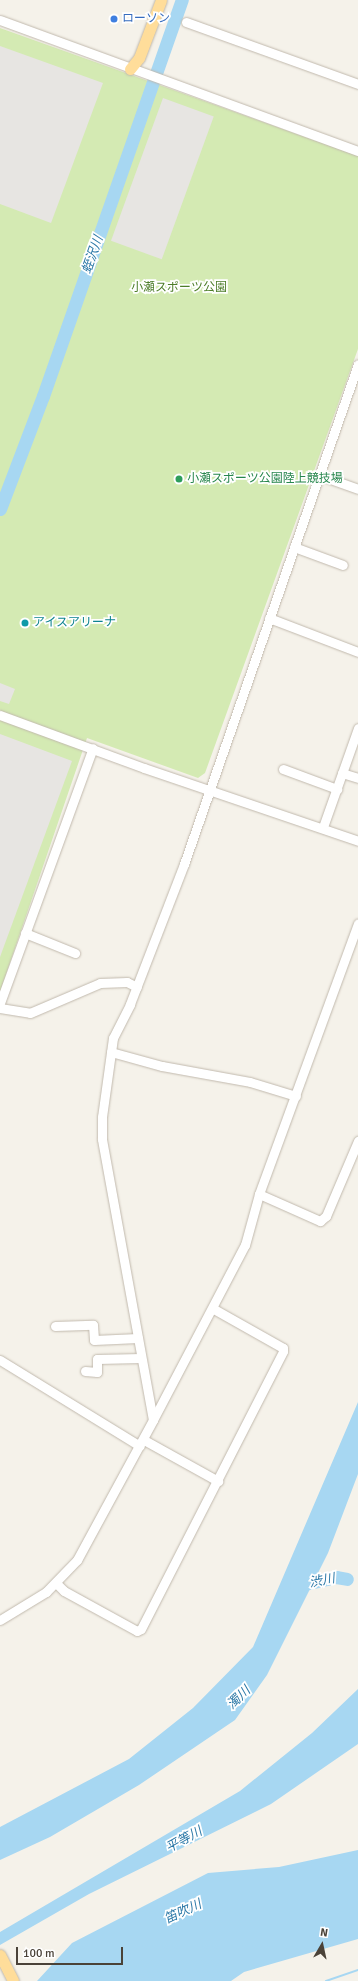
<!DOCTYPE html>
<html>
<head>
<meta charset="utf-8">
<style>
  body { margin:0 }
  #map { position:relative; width:358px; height:1981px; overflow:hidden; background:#f5f2ea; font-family:Signika,"Noto Sans JP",sans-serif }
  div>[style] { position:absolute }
  .green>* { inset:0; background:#d4eab3 }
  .parking>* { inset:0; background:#e7e5e2; transform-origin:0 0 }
  .water>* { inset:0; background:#a7d7f2 }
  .stream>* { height:2px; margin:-1px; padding:0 1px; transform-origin:1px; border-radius:1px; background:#a7d7f2 }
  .river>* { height:13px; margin:-6.5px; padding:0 6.5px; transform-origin:6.5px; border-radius:6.5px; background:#a7d7f2 }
  .roads { filter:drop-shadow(0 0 1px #c1b9ad) drop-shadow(0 0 1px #c1b9ad) }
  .minor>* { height:9px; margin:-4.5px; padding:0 4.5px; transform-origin:4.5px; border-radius:4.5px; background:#fff }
  .major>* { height:11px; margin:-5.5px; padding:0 5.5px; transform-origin:5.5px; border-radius:5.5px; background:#ffdd9a }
  .dots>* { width:11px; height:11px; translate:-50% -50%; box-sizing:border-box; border:2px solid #fff; border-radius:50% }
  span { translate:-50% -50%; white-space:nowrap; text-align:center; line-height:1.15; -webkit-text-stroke:3.5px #fff; paint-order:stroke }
  .shop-label { font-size:12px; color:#366cbe }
  .left { translate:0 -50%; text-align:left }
  .park-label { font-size:12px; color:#4d7d29 }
  .leisure-label { font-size:12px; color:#27864d }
  .culture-label { font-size:12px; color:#0d838f }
  .water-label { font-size:13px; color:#2b78a7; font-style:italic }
  .north { position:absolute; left:302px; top:1925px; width:40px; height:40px; -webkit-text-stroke:3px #fff; paint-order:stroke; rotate:9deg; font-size:11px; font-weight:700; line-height:16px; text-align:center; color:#4a4238 }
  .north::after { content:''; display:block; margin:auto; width:14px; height:18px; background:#4a4238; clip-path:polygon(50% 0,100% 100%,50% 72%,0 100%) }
  .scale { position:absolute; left:16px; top:1947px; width:107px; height:18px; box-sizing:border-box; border:2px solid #4a4238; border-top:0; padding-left:5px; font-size:12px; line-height:14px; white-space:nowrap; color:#4a4238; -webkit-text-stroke:3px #fff; paint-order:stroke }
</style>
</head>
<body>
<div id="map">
  <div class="green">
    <div style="clip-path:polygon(0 28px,358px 156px,358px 349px,205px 773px,198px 778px,87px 738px,0 992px)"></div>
  </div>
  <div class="parking">
    <div style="clip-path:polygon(0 46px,103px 83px,51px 223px,0 204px)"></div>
    <div style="left:163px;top:98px;width:54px;height:152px;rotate:20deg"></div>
    <div style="clip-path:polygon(0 683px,15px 689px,9px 704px,0 701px)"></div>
    <div style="clip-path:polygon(0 734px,72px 761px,0 957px)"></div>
  </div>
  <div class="water">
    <div style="clip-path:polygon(358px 1402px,358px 1474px,328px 1553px,267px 1675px,235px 1720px,139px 1785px,50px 1837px,0 1860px,0 1827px,129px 1759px,193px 1708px,253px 1647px)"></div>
    <div style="clip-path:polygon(358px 1689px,358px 1744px,271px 1804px,89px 1894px,0 1945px,0 1932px,240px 1791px,312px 1733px)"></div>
    <div style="clip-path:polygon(358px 1850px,358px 1939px,244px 1972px,231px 1981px,37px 1981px,72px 1943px,208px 1873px,279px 1867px)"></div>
  </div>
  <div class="stream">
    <div style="left:326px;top:1981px;width:34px;rotate:-19deg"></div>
  </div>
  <div class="river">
    <div style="left:0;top:509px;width:121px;rotate:-69.2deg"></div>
    <div style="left:43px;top:396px;width:420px;rotate:-70.7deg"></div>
    <div style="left:296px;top:1586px;width:41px;rotate:-12.7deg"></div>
    <div style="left:336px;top:1577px;width:11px;rotate:10deg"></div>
  </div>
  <div class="roads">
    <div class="minor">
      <div style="left:0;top:20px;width:381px;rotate:20.1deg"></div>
      <div style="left:186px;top:22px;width:183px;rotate:19.8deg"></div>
      <div style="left:319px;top:475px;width:41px;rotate:19.7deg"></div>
      <div style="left:294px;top:547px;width:52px;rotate:20.2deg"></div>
      <div style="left:269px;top:618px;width:95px;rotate:20.9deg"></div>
      <div style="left:0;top:715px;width:153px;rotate:20.2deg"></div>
      <div style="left:144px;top:768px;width:226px;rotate:18.8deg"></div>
      <div style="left:283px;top:769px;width:58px;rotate:20.3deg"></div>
      <div style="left:342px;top:773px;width:17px;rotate:17deg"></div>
      <div style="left:323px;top:827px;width:105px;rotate:-70.5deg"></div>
      <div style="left:25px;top:933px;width:54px;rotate:21.8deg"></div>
      <div style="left:0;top:1003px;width:271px;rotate:-70deg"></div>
      <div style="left:0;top:1008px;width:30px;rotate:9deg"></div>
      <div style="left:30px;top:1013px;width:76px;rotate:-23.2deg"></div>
      <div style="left:100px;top:983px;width:27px;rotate:-2deg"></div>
      <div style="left:127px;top:982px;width:11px;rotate:27deg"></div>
      <div style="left:111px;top:1052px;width:53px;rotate:15.4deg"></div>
      <div style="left:162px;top:1066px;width:89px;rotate:10.3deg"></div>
      <div style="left:250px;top:1082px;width:48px;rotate:16.9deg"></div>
      <div style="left:259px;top:1194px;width:288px;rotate:-69.9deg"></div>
      <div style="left:55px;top:1326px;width:38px;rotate:-2deg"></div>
      <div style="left:93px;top:1325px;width:15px;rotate:86deg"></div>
      <div style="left:94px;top:1340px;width:44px;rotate:-2.6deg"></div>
      <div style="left:0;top:1360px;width:164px;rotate:31.6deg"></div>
      <div style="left:85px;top:1371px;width:12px;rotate:5deg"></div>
      <div style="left:97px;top:1372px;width:13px;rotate:-90deg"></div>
      <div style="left:97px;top:1359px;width:44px;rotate:-1.3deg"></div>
      <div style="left:153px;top:1420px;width:198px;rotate:-62.3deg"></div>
      <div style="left:245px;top:1245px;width:53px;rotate:-74.6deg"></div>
      <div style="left:259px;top:1194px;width:67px;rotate:23.9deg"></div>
      <div style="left:320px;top:1221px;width:8px;rotate:-40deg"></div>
      <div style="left:326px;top:1216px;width:82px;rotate:-66.9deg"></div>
      <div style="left:144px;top:1440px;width:85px;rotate:29deg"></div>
      <div style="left:56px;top:1583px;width:11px;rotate:45deg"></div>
      <div style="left:64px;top:1591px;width:83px;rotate:28.7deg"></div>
      <div style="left:137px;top:1631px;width:4px;rotate:-27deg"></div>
      <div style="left:141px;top:1629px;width:312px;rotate:-62.9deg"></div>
      <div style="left:283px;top:1351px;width:3px;rotate:-90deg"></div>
      <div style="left:283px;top:1348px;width:81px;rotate:-150.6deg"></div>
      <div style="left:0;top:1620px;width:54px;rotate:-31.3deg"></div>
      <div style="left:46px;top:1592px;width:45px;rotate:-45.9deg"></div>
      <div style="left:77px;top:1560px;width:159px;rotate:-61.5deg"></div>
      <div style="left:153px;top:1420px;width:286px;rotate:-100.3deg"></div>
      <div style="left:102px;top:1139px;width:22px;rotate:-90deg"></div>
      <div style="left:102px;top:1117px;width:80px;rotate:-82.1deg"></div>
      <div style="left:113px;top:1038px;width:38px;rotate:-63deg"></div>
      <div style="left:130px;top:1004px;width:150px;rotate:-68.9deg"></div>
      <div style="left:184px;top:864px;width:529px;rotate:-70.81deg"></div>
    </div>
    <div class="major">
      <div style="left:130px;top:69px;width:14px;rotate:-51deg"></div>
      <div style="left:139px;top:58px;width:62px;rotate:-69.2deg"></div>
      <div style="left:0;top:1955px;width:29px;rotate:63deg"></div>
    </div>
  </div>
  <div class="dots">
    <div style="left:114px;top:19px;background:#3f7fe0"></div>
    <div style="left:179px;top:479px;background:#2e9e5b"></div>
    <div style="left:25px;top:623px;background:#0f9aa8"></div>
  </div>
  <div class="shop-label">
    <span class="left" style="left:122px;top:19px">ローソン</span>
  </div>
  <div class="park-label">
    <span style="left:179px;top:288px">小瀬スポーツ公園</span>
  </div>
  <div class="leisure-label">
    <span class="left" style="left:187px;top:479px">小瀬スポーツ公園陸上競技場</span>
  </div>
  <div class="culture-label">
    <span class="left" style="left:33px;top:623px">アイスアリーナ</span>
  </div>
  <div class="water-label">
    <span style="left:93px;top:255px;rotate:-71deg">蛭沢川</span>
    <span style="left:322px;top:1581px;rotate:-11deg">渋川</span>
    <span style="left:239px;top:1698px;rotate:-44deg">濁川</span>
    <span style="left:184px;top:1840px;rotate:-29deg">平等川</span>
    <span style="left:183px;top:1912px;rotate:-25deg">笛吹川</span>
  </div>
  <div class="north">N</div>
  <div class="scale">100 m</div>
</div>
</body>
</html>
